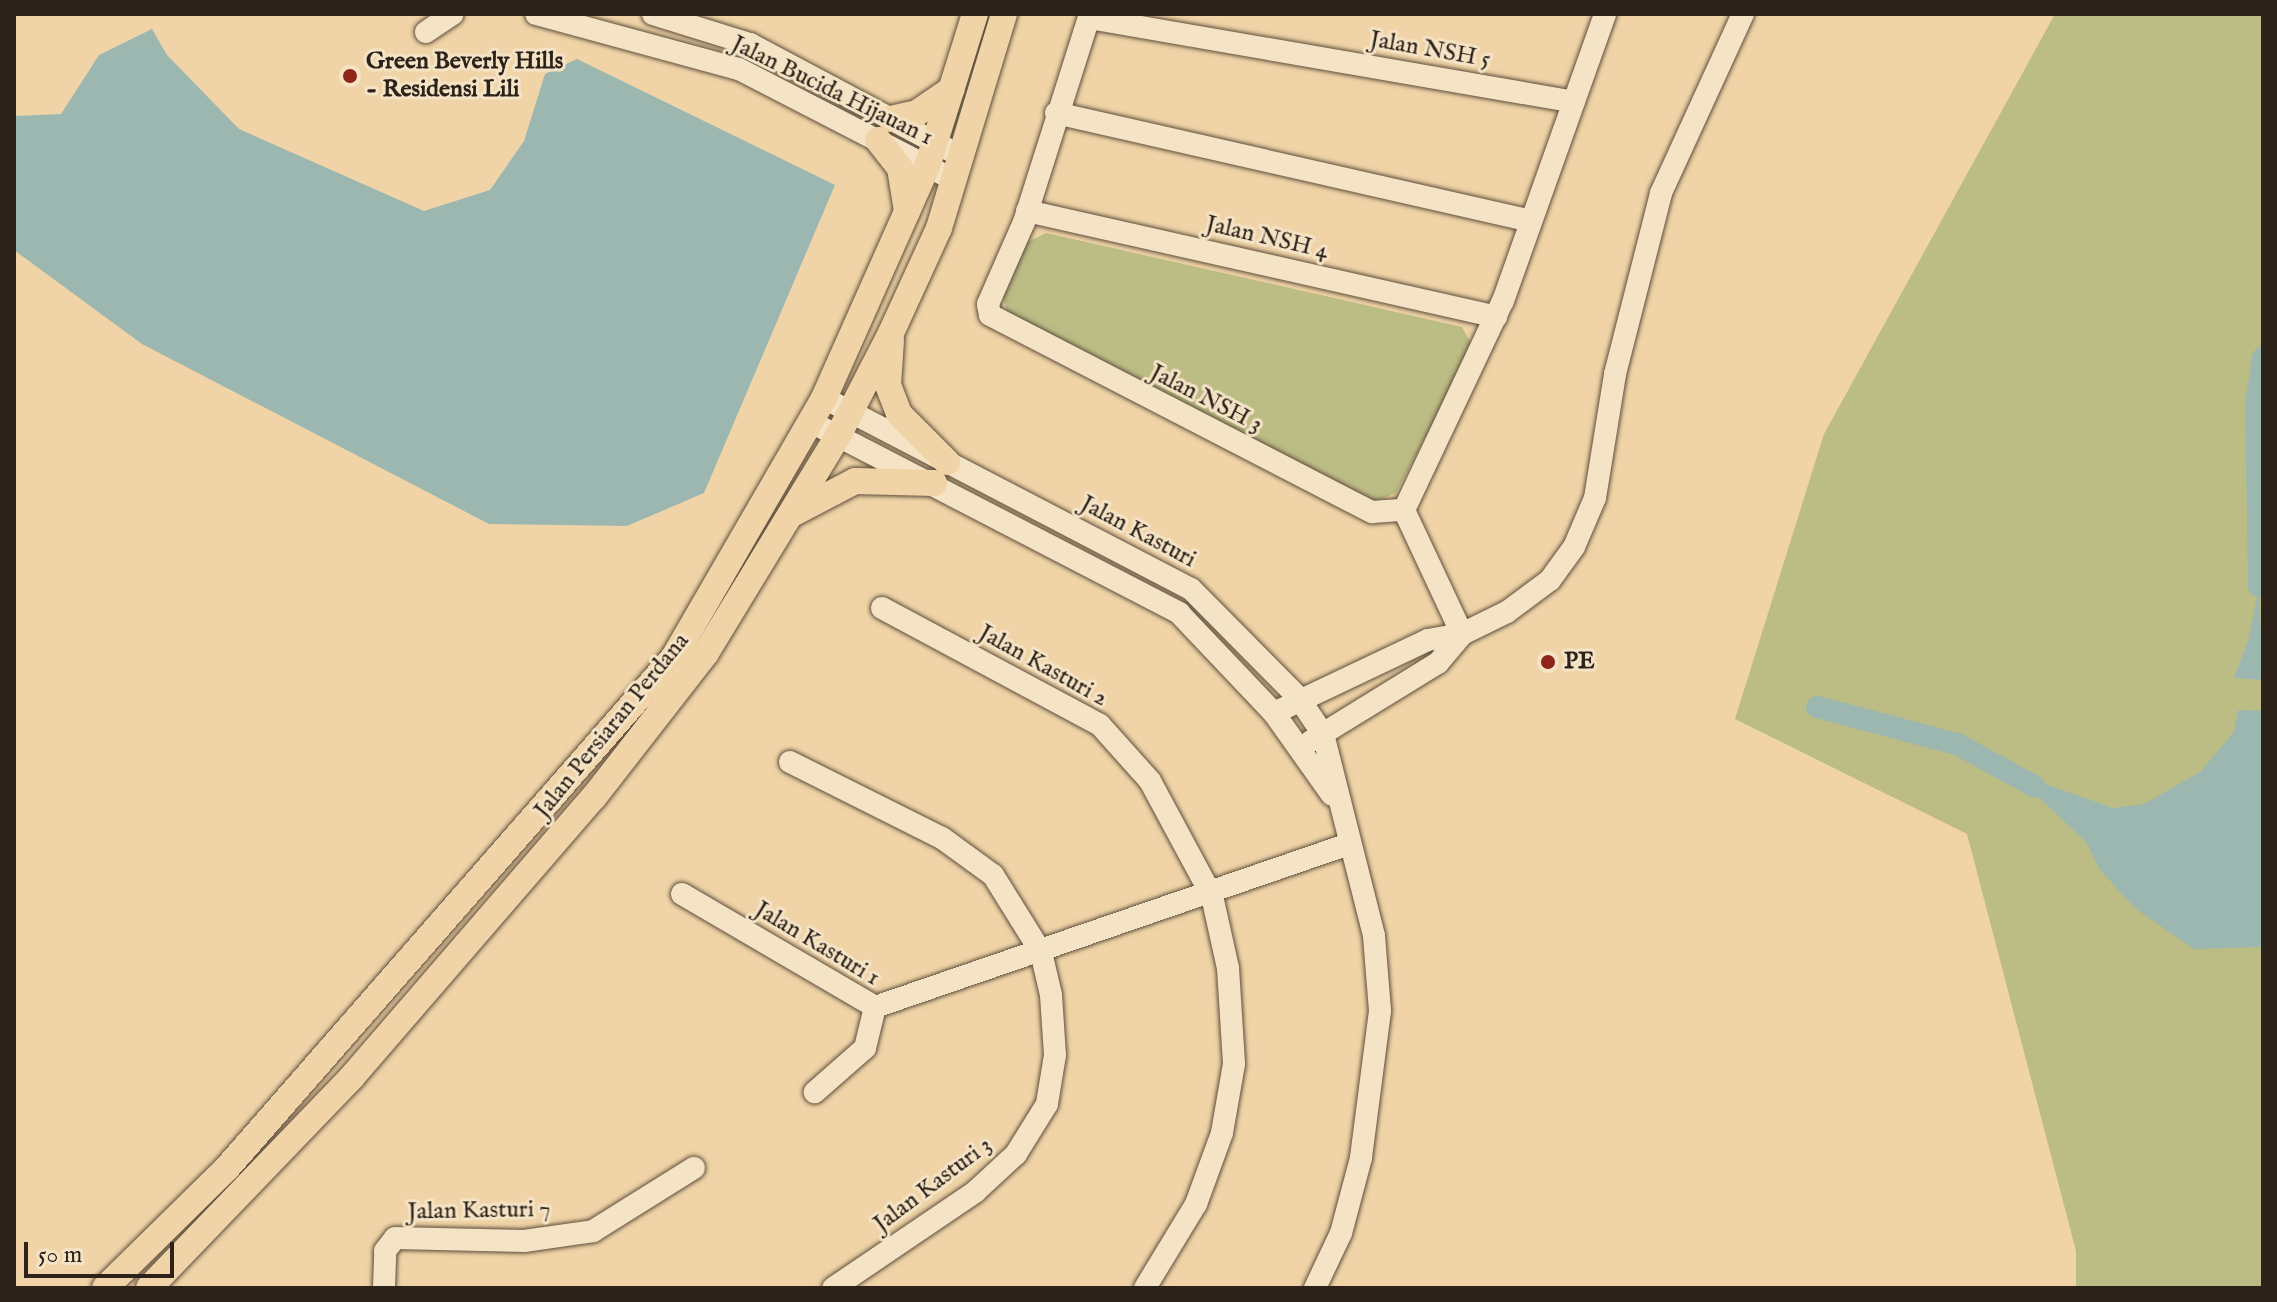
<!DOCTYPE html>
<html>
<head>
<meta charset="utf-8">
<style>
  body { margin:0 }
  #map { position:relative; width:2277px; height:1302px; overflow:hidden; background:#f0d4a7; font-family:"IM FELL English",serif }
  div>[style] { position:absolute }
  .green>* { inset:0; background:#bcbc85 }
  .water>* { inset:0; background:#9cb7b0 }
  .canal>* { height:22px; margin:-11px; padding:0 11px; transform-origin:11px; border-radius:11px; background:#9cb7b0 }
  .roads { filter:drop-shadow(0 0 2px #5d4e3c) drop-shadow(0 0 2px #5d4e3c) }
  .minor>* { height:22px; margin:-11px; padding:0 11px; transform-origin:11px; border-radius:11px; background:#f5e3c6 }
  .major>* { height:26px; margin:-13px; padding:0 13px; transform-origin:13px; border-radius:13px; background:#f0d4a7 }
  .dots>* { width:22px; height:22px; translate:-50% -50%; box-sizing:border-box; border:4px solid #f5e3c6; border-radius:50% }
  span { translate:-50% -50%; white-space:nowrap; text-align:center; line-height:1.15; -webkit-text-stroke:6px #f5e3c6; paint-order:stroke }
  .street-label { font-size:24px; color:#2c2219 }
  .poi-label { font-size:24px; color:#2c2219; font-weight:700 }
  .left { translate:0 -50%; text-align:left }
  .frame { position:absolute; inset:0; border:16px solid #2c2219; pointer-events:none }
  .scale { position:absolute; left:24px; top:1242px; width:150px; height:36px; box-sizing:border-box; border:4px solid #2c2219; border-top:0; padding-left:10px; font-size:24px; line-height:28px; white-space:nowrap; color:#2c2219; -webkit-text-stroke:6px #f5e3c6; paint-order:stroke }
</style>
</head>
<body>
<div id="map">
  <div class="green">
    <div style="clip-path:polygon(2055px 14px,2263px 14px,2263px 1288px,2076px 1288px,2076px 1251px,1967px 834px,1735px 719px,1824px 434px)"></div>
    <div style="clip-path:polygon(1046px 233px,1462px 327px,1473px 347px,1396px 493px,1372px 503px,1009px 320px,1002px 294px,1021px 245px)"></div>
  </div>
  <div class="water">
    <div style="clip-path:polygon(152px 29px,167px 55px,239px 129px,424px 211px,490px 190px,524px 141px,545px 74px,577px 59px,835px 185px,704px 493px,627px 526px,489px 524px,142px 344px,14px 250px,14px 116px,61px 114px,99px 55px)"></div>
    <div style="clip-path:polygon(2259px 586px,2263px 680px,2234px 678px,2249px 638px)"></div>
    <div style="clip-path:polygon(2238px 710px,2263px 711px,2263px 947px,2194px 949px,2136px 909px,2100px 870px,2086px 842px,2033px 792px,2037px 781px,2113px 808px,2144px 804px,2200px 772px,2234px 732px)"></div>
  </div>
  <div class="canal">
    <div style="left:2259px;top:586px;width:182px;rotate:-90.9deg"></div>
    <div style="left:2256px;top:404px;width:47px;rotate:-81.3deg"></div>
    <div style="left:1817px;top:707px;width:145px;rotate:14.8deg"></div>
    <div style="left:1957px;top:744px;width:88px;rotate:28.6deg"></div>
  </div>
  <div class="roads">
    <div class="minor">
      <div style="left:536px;top:14px;width:210px;rotate:15.2deg"></div>
      <div style="left:739px;top:69px;width:242px;rotate:27.3deg"></div>
      <div style="left:653px;top:14px;width:102px;rotate:17.2deg"></div>
      <div style="left:750px;top:44px;width:239px;rotate:28deg"></div>
      <div style="left:1090px;top:14px;width:218px;rotate:107.6deg"></div>
      <div style="left:1024px;top:222px;width:90px;rotate:113.7deg"></div>
      <div style="left:988px;top:304px;width:11px;rotate:80deg"></div>
      <div style="left:990px;top:315px;width:430px;rotate:27.3deg"></div>
      <div style="left:1372px;top:512px;width:32px;rotate:-4deg"></div>
      <div style="left:1089px;top:18px;width:492px;rotate:9.8deg"></div>
      <div style="left:426px;top:32px;width:32px;rotate:-34deg"></div>
      <div style="left:1056px;top:113px;width:487px;rotate:12.8deg"></div>
      <div style="left:1027px;top:211px;width:481px;rotate:12.7deg"></div>
      <div style="left:824px;top:398px;width:414px;rotate:27.5deg"></div>
      <div style="left:1191px;top:589px;width:152px;rotate:45.3deg"></div>
      <div style="left:1298px;top:697px;width:45px;rotate:56deg"></div>
      <div style="left:1323px;top:734px;width:208px;rotate:75.8deg"></div>
      <div style="left:1374px;top:936px;width:75px;rotate:85.4deg"></div>
      <div style="left:1380px;top:1011px;width:148px;rotate:97.4deg"></div>
      <div style="left:1361px;top:1158px;width:78px;rotate:104.9deg"></div>
      <div style="left:1341px;top:1233px;width:61px;rotate:115.3deg"></div>
      <div style="left:811px;top:422px;width:415px;rotate:27.4deg"></div>
      <div style="left:1179px;top:613px;width:138px;rotate:46.5deg"></div>
      <div style="left:1274px;top:713px;width:100px;rotate:54.7deg"></div>
      <div style="left:882px;top:608px;width:247px;rotate:28.2deg"></div>
      <div style="left:1100px;top:725px;width:75px;rotate:48.2deg"></div>
      <div style="left:1150px;top:781px;width:131px;rotate:61.7deg"></div>
      <div style="left:1212px;top:896px;width:74px;rotate:77.5deg"></div>
      <div style="left:1228px;top:968px;width:96px;rotate:86.4deg"></div>
      <div style="left:1234px;top:1064px;width:70px;rotate:99.9deg"></div>
      <div style="left:1222px;top:1133px;width:76px;rotate:110.1deg"></div>
      <div style="left:1196px;top:1204px;width:98px;rotate:121.3deg"></div>
      <div style="left:1462px;top:634px;width:137px;rotate:-115.1deg"></div>
      <div style="left:1404px;top:510px;width:231px;rotate:-64.7deg"></div>
      <div style="left:1503px;top:301px;width:305px;rotate:-70.4deg"></div>
      <div style="left:1274px;top:713px;width:170px;rotate:-25.4deg"></div>
      <div style="left:1428px;top:640px;width:35px;rotate:-10deg"></div>
      <div style="left:1462px;top:634px;width:50px;rotate:-26.1deg"></div>
      <div style="left:1507px;top:612px;width:54px;rotate:-36.7deg"></div>
      <div style="left:1550px;top:580px;width:41px;rotate:-54deg"></div>
      <div style="left:1574px;top:547px;width:53px;rotate:-66.8deg"></div>
      <div style="left:1595px;top:498px;width:126px;rotate:-80.8deg"></div>
      <div style="left:1615px;top:374px;width:187px;rotate:-75.7deg"></div>
      <div style="left:1661px;top:193px;width:197px;rotate:-65.4deg"></div>
      <div style="left:1311px;top:741px;width:149px;rotate:-31.6deg"></div>
      <div style="left:1438px;top:663px;width:38px;rotate:-50deg"></div>
      <div style="left:790px;top:762px;width:170px;rotate:26.6deg"></div>
      <div style="left:942px;top:838px;width:63px;rotate:36deg"></div>
      <div style="left:993px;top:875px;width:91px;rotate:58.1deg"></div>
      <div style="left:1041px;top:952px;width:44px;rotate:76.9deg"></div>
      <div style="left:1051px;top:995px;width:60px;rotate:86.2deg"></div>
      <div style="left:1055px;top:1055px;width:50px;rotate:99.3deg"></div>
      <div style="left:1047px;top:1104px;width:59px;rotate:121.8deg"></div>
      <div style="left:1016px;top:1154px;width:56px;rotate:137.2deg"></div>
      <div style="left:975px;top:1192px;width:171px;rotate:145.9deg"></div>
      <div style="left:682px;top:894px;width:224px;rotate:30.3deg"></div>
      <div style="left:875px;top:1007px;width:42px;rotate:103.7deg"></div>
      <div style="left:865px;top:1048px;width:67px;rotate:138.7deg"></div>
      <div style="left:875px;top:1007px;width:501px;rotate:-18.98deg"></div>
      <div style="left:384px;top:1288px;width:37px;rotate:-88deg"></div>
      <div style="left:385px;top:1251px;width:16px;rotate:-52deg"></div>
      <div style="left:395px;top:1238px;width:129px;rotate:1.3deg"></div>
      <div style="left:524px;top:1241px;width:70px;rotate:-8.2deg"></div>
      <div style="left:593px;top:1231px;width:119px;rotate:-32deg"></div>
    </div>
    <div class="major">
      <div style="left:891px;top:119px;width:27px;rotate:-13deg"></div>
      <div style="left:917px;top:113px;width:42px;rotate:-34.4deg"></div>
      <div style="left:878px;top:140px;width:36px;rotate:52deg"></div>
      <div style="left:900px;top:168px;width:44px;rotate:80.8deg"></div>
      <div style="left:891px;top:340px;width:45px;rotate:93.8deg"></div>
      <div style="left:888px;top:385px;width:31px;rotate:69deg"></div>
      <div style="left:899px;top:414px;width:68px;rotate:45deg"></div>
      <div style="left:794px;top:513px;width:69px;rotate:-27.7deg"></div>
      <div style="left:855px;top:481px;width:79px;rotate:1.5deg"></div>
      <div style="left:105px;top:1288px;width:171px;rotate:-44.5deg"></div>
      <div style="left:227px;top:1168px;width:679px;rotate:-48.82deg"></div>
      <div style="left:674px;top:657px;width:299px;rotate:-59.9deg"></div>
      <div style="left:824px;top:398px;width:253px;rotate:-66deg"></div>
      <div style="left:927px;top:167px;width:160px;rotate:-72.6deg"></div>
      <div style="left:149px;top:1288px;width:293px;rotate:-46.1deg"></div>
      <div style="left:352px;top:1077px;width:370px;rotate:-49.2deg"></div>
      <div style="left:594px;top:797px;width:182px;rotate:-52.1deg"></div>
      <div style="left:706px;top:653px;width:254px;rotate:-58.7deg"></div>
      <div style="left:838px;top:436px;width:116px;rotate:-62.8deg"></div>
      <div style="left:891px;top:333px;width:115px;rotate:-65.4deg"></div>
      <div style="left:939px;top:228px;width:224px;rotate:-73.1deg"></div>
    </div>
  </div>
  <div class="dots">
    <div style="left:350px;top:76px;background:#8f2418"></div>
    <div style="left:1548px;top:662px;background:#8f2418"></div>
  </div>
  <div class="street-label">
    <span style="left:1430px;top:50px;rotate:10deg">Jalan NSH 5</span>
    <span style="left:832px;top:91px;rotate:26deg">Jalan Bucida Hijauan 1</span>
    <span style="left:1267px;top:238px;rotate:13deg">Jalan NSH 4</span>
    <span style="left:1206px;top:399px;rotate:27deg">Jalan NSH 3</span>
    <span style="left:1138px;top:532px;rotate:28deg">Jalan Kasturi</span>
    <span style="left:1043px;top:666px;rotate:29deg">Jalan Kasturi 2</span>
    <span style="left:612px;top:726px;rotate:-51deg">Jalan Persiaran Perdana</span>
    <span style="left:817px;top:944px;rotate:31deg">Jalan Kasturi 1</span>
    <span style="left:933px;top:1185px;rotate:-37deg">Jalan Kasturi 3</span>
    <span style="left:479px;top:1211px;rotate:-1deg">Jalan Kasturi 7</span>
  </div>
  <div class="poi-label">
    <span class="left" style="left:366px;top:76px">Green Beverly Hills<br>- Residensi Lili</span>
    <span class="left" style="left:1564px;top:662px">PE</span>
  </div>
  <div class="frame"></div>
  <div class="scale">50 m</div>
</div>
</body>
</html>
